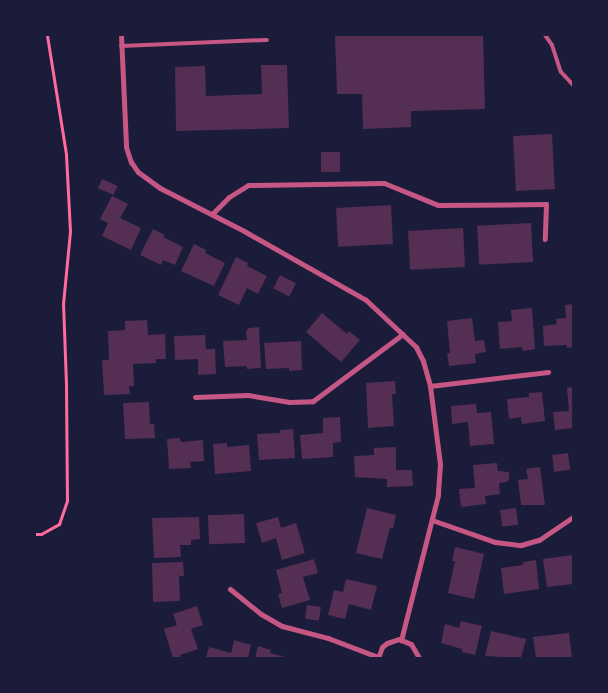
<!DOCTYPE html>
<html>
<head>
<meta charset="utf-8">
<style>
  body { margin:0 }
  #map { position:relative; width:608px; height:693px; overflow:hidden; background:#1b1b3a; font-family:Karla,sans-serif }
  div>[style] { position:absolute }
  .building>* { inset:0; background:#542f53; transform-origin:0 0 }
  .path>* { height:3px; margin:-1.5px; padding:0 1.5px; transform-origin:1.5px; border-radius:1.5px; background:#ff6b9d }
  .service>* { height:4px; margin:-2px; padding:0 2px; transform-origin:2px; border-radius:2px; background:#c65784 }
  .minor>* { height:5px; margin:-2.5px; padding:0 2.5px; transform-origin:2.5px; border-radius:2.5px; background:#c65784 }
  span { translate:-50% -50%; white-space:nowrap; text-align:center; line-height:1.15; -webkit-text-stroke:5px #1b1b3a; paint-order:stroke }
  .frame { position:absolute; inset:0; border:36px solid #1b1b3a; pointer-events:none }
</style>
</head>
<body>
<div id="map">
  <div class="building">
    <div style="clip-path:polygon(335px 35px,483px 35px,485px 109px,411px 111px,411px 127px,363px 129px,362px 94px,337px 94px)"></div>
    <div style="clip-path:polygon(261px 65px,287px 65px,289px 128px,176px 131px,175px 67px,205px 66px,206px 96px,262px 94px)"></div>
    <div style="left:552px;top:134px;width:55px;height:39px;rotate:87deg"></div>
    <div style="left:321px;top:152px;width:19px;height:20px"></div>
    <div style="left:102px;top:179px;width:17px;height:10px;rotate:24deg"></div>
    <div style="clip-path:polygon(112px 196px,128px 204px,120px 218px,141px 228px,131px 250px,102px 236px,108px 223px,100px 219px)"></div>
    <div style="left:391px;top:205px;width:39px;height:55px;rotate:87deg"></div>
    <div style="left:531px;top:223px;width:39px;height:54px;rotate:87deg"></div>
    <div style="left:463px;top:228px;width:39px;height:55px;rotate:87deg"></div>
    <div style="clip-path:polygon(153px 229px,165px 235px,163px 237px,183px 247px,175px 265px,163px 260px,161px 265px,140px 255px)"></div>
    <div style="clip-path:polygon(194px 244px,206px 250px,205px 253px,225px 263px,214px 286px,181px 271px)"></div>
    <div style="clip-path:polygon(236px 257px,248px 263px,247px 266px,267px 276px,258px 294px,247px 288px,239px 305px,218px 295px)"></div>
    <div style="left:280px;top:275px;width:18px;height:15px;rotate:27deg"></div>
    <div style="clip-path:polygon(573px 304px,573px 347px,567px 348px,567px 345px,544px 346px,543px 326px,557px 324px,556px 319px,566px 318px,565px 305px)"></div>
    <div style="clip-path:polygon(532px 308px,535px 349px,523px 351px,522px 347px,500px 349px,498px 322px,512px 321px,511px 310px)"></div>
    <div style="clip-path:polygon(322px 313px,347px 334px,349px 331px,360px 340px,341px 362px,306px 332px)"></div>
    <div style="clip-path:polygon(472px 318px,475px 341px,484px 340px,486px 352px,475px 354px,476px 363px,449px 366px,447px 353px,450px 353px,447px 321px)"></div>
    <div style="clip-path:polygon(147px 320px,148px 335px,165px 334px,166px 359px,156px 359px,156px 363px,133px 364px,134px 386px,129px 386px,130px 394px,104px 395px,102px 360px,109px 360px,108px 331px,125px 330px,125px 321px)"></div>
    <div style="clip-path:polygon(259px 327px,261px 368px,247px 369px,247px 366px,225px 367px,223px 341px,247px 340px,246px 331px,249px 328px)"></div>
    <div style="clip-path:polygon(205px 335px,206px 349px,215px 349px,216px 374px,198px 375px,198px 359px,175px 360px,174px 336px)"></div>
    <div style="clip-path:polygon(301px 341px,302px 370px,289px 371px,289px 368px,266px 369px,264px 343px)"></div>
    <div style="clip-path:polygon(395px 381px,396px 394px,392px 394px,394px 426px,368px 428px,366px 383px)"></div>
    <div style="clip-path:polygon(573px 387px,573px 428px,555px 430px,553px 412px,569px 411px,567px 388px)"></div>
    <div style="clip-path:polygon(542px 392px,545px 421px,522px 424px,521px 417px,509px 419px,507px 399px,529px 397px,529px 393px)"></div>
    <div style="clip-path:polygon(149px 402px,150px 424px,154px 424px,155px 438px,125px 439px,123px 403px)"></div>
    <div style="clip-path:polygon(476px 404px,477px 413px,491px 412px,494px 444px,470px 446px,468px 422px,452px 424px,451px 406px)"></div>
    <div style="clip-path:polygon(340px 417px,341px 442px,333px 443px,333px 457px,302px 459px,300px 435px,323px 433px,323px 418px)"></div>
    <div style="clip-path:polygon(293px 429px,295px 458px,259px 460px,257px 434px,280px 433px,280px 430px)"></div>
    <div style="clip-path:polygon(180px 438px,181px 442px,203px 440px,204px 461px,190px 462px,191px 468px,169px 469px,167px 439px)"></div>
    <div style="clip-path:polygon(227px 443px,227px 447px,249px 445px,251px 471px,215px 474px,213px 444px)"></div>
    <div style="clip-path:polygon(396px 447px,396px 470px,412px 470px,413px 486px,387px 487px,387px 479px,355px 477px,354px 456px,374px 455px,374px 448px)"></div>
    <div style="left:568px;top:453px;width:17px;height:16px;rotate:83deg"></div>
    <div style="clip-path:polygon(497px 463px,498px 471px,509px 472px,509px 479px,507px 482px,499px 483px,500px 494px,485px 496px,486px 504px,461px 507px,459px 489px,475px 488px,473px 465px)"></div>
    <div style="clip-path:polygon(540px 467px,545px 505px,521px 505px,518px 480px,528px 479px,526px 469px)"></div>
    <div style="clip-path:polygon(367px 508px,396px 515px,393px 528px,390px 528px,382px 559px,356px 553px)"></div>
    <div style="left:516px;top:508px;width:17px;height:16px;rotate:83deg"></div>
    <div style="left:244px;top:514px;width:29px;height:36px;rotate:88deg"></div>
    <div style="clip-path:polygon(199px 517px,200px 539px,191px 540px,191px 545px,180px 545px,181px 557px,154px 558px,152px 518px)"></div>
    <div style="clip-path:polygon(278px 517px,281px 528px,296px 523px,305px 553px,282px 560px,276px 538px,262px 543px,256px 523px)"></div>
    <div style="clip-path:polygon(455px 547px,484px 554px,474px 599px,448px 593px,455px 561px,452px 561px)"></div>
    <div style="clip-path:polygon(573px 555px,573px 584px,547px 587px,543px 559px)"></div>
    <div style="clip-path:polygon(314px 559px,318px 573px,303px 577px,310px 600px,282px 608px,278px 594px,282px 593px,276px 570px)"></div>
    <div style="clip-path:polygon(536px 560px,539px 589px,504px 594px,501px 568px,523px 565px,523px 562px)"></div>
    <div style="clip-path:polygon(183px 562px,184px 576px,179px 576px,180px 601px,153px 602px,152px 563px)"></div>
    <div style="clip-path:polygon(346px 579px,377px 586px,371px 610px,349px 604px,345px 619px,328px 615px,334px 590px,343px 592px)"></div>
    <div style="left:307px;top:605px;width:14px;height:14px;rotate:8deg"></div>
    <div style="clip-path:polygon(197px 606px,203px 625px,191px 629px,198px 649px,180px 655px,181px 658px,173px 658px,164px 629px,177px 625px,173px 614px)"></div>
    <div style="clip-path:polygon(461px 621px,482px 626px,475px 655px,462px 652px,462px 649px,441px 643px,445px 624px,459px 628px)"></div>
    <div style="clip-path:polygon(491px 631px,526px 639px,521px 658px,485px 656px)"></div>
    <div style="clip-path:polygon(569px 633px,572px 658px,536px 658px,533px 637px)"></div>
    <div style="clip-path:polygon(234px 640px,251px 645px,248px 658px,206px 658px,209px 647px,231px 653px)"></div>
    <div style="clip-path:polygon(258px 646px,271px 650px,270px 653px,289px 658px,255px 658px)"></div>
  </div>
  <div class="path">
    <div style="left:35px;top:534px;width:6px"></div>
    <div style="left:41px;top:534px;width:21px;rotate:-29deg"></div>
    <div style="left:59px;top:524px;width:24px;rotate:-71deg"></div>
    <div style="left:67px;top:501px;width:117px;rotate:-90.5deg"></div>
    <div style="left:66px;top:384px;width:80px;rotate:-92.1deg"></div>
    <div style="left:63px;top:304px;width:73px;rotate:-84.5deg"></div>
    <div style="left:70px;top:231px;width:77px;rotate:-93deg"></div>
    <div style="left:66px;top:154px;width:121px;rotate:-99.1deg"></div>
  </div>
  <div class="service">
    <div style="left:545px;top:35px;width:12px;rotate:55deg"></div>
    <div style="left:552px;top:45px;width:28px;rotate:72deg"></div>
    <div style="left:561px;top:72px;width:18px;rotate:47deg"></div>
    <div style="left:121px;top:46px;width:146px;rotate:-2.4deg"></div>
  </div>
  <div class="minor">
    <div style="left:121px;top:35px;width:112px;rotate:87.4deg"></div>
    <div style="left:126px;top:147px;width:16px;rotate:72deg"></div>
    <div style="left:131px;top:162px;width:12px;rotate:55deg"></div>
    <div style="left:138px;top:172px;width:27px;rotate:36deg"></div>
    <div style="left:160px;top:188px;width:94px;rotate:27.1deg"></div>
    <div style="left:244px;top:231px;width:140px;rotate:29.5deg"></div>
    <div style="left:366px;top:300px;width:69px;rotate:43.2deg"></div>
    <div style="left:416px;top:347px;width:16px;rotate:63deg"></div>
    <div style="left:423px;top:361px;width:26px;rotate:74deg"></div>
    <div style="left:430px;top:386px;width:79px;rotate:82.7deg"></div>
    <div style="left:440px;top:464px;width:31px;rotate:94deg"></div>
    <div style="left:438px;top:495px;width:150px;rotate:104.3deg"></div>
    <div style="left:212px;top:214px;width:24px;rotate:-45deg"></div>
    <div style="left:229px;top:197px;width:22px;rotate:-32deg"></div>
    <div style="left:248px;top:185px;width:136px;rotate:-0.8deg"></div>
    <div style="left:384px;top:183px;width:58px;rotate:22.2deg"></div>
    <div style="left:438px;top:205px;width:108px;rotate:-0.5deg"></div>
    <div style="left:546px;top:204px;width:35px;rotate:92deg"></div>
    <div style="left:430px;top:386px;width:119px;rotate:-6.8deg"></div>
    <div style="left:195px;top:397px;width:53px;rotate:-2.2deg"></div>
    <div style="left:248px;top:395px;width:42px;rotate:9.7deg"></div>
    <div style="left:289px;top:402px;width:24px;rotate:-2deg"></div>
    <div style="left:313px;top:401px;width:112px;rotate:-36.7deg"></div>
    <div style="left:432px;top:520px;width:67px;rotate:19.2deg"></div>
    <div style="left:495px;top:542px;width:26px;rotate:7deg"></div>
    <div style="left:521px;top:545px;width:19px;rotate:-16deg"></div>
    <div style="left:539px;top:540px;width:41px;rotate:-34.1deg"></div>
    <div style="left:230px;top:589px;width:40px;rotate:39deg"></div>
    <div style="left:261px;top:614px;width:24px;rotate:30deg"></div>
    <div style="left:282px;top:626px;width:48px;rotate:14.6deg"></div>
    <div style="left:328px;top:638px;width:53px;rotate:20.8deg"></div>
    <div style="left:378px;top:658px;width:12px;rotate:-70deg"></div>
    <div style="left:382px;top:647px;width:6px;rotate:-39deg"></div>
    <div style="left:387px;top:643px;width:13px;rotate:-18deg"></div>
    <div style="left:399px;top:639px;width:13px;rotate:23deg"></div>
    <div style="left:411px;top:644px;width:16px;rotate:60deg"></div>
  </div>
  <div class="frame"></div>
</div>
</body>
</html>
